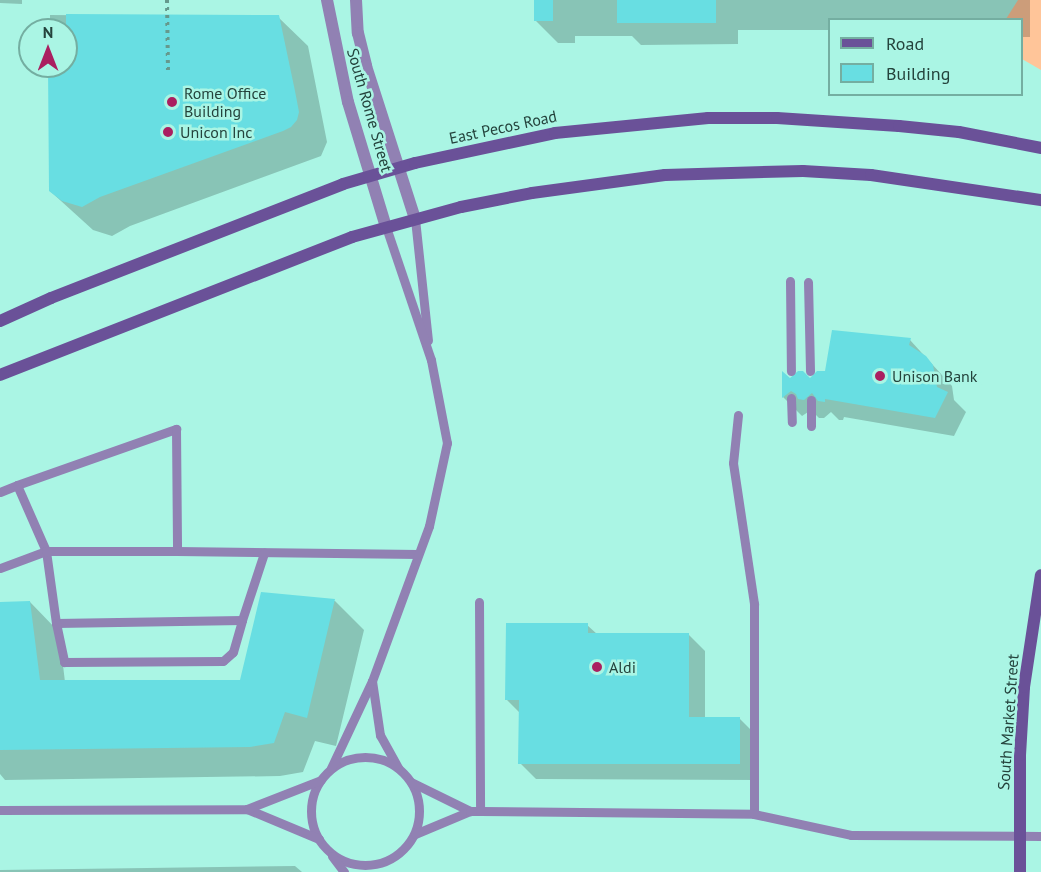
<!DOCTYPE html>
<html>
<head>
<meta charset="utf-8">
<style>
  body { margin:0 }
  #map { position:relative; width:1041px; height:872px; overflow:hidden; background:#aaf5e4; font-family:"PT Sans",sans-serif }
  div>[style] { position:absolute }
  .green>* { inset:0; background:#ffc599 }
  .shadow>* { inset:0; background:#0003 }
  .building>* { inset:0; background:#68dee2; transform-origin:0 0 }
  .path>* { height:4px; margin-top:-2px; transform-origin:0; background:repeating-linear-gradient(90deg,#65998d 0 3px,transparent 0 7.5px) }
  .lane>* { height:9px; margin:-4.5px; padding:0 4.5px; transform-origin:4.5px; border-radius:4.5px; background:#9181b3 }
  .lane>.ring { margin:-4.5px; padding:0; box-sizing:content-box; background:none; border:9px solid #9181b3; border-radius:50% }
  .street>* { height:12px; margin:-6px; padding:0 6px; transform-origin:6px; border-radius:6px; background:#9181b3 }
  .secondary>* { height:12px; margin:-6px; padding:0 6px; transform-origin:6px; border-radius:6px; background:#6a5198 }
  .dots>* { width:16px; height:16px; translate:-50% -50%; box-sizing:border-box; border:3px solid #aaf5e4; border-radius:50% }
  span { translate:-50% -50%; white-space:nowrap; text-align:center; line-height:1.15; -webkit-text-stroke:5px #aaf5e4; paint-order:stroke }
  .poi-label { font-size:16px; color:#24433c }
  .left { translate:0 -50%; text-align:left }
  .street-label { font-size:16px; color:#24433c }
  .legend { position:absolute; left:828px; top:18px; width:195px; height:78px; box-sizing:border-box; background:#aaf5e4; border:2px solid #74aea1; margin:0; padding:8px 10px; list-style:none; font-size:18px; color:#24433c }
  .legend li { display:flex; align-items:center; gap:12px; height:30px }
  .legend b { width:30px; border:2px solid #74aea1 }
  .north { position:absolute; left:18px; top:18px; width:60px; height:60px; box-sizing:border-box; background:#aaf5e4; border:2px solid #74aea1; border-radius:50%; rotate:0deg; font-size:16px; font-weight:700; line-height:24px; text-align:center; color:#24433c }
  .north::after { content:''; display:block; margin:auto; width:21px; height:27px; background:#aa1f60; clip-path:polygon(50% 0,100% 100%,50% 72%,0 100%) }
</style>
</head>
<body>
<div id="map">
  <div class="green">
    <div style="clip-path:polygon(1018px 0,1041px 0,1041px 70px,1022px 59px,1022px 20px,1006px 19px)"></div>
  </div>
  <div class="shadow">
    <div style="clip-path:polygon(0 0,22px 0,22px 4px,0 3px)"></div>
    <div style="clip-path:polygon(536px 0,1030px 0,1030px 37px,1022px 37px,1022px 20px,830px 20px,830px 30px,738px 30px,738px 44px,641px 45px,632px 36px,575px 36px,575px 43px,558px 43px,536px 21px)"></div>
    <div style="clip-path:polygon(50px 15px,278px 17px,308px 46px,327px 142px,321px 156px,130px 226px,112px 236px,93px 230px,50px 191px,50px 66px,66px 66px,66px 30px,50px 30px)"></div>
    <div style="clip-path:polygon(910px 340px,952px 386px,954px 400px,966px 412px,954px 436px,844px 417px,843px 420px,839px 420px,831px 412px,824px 418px,819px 418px,811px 410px,802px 416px,783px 397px,791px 380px,810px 380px)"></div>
    <div style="clip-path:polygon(262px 593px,335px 601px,364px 630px,336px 746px,315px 741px,303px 772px,280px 776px,5px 780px,0 774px,0 603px,30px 602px,59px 632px,65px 682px,241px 682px)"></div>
    <div style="clip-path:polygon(587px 625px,597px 634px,688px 634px,705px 651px,705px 718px,740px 719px,756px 735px,756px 780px,536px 779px,520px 763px,520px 713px,507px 700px)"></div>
    <div style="clip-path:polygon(295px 866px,302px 872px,0 872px,0 870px)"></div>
  </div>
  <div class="building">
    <div style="left:534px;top:0;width:19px;height:21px"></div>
    <div style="left:617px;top:0;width:99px;height:23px"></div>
    <div style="clip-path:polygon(66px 14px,279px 15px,295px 91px,299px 112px,297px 120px,291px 127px,283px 131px,100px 197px,82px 207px,62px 201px,49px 191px,48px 66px,66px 66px)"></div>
    <div style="clip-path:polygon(832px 330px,911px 338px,909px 345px,926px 356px,933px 365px,937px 387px,948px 392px,935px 418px,825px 399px,825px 402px,818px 401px,812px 393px,804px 400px,798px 399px,796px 394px,791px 391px,782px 398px,782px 371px,790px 378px,798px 371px,803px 371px,810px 378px,817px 371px,825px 371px)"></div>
    <div style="clip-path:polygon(261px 592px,335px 599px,307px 718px,285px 712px,274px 743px,250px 747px,0 750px,0 602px,30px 601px,40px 680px,240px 680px)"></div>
    <div style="clip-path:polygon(506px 623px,588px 623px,588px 633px,689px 633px,689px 717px,740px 717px,740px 764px,518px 764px,519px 700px,505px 700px)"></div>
  </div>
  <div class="path">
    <div style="left:167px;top:0;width:70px;rotate:89.2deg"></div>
  </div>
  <div class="lane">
    <div style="left:415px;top:219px;width:122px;rotate:83.9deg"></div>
    <div style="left:790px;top:281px;width:90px;rotate:89.4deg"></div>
    <div style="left:808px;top:282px;width:89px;rotate:88.7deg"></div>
    <div style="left:791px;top:398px;width:24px;rotate:88deg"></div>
    <div style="left:811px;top:400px;width:26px;rotate:90deg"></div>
    <div style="left:738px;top:415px;width:48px;rotate:95.9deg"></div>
    <div style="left:733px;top:463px;width:143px;rotate:81.5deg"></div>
    <div style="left:754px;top:604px;width:210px;rotate:90deg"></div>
    <div style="left:17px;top:485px;width:169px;rotate:-19.4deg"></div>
    <div style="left:176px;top:429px;width:122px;rotate:89.5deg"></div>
    <div style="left:177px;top:551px;width:241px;rotate:0.7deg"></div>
    <div style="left:0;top:492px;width:18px;rotate:-22deg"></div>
    <div style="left:17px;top:485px;width:72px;rotate:66.3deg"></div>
    <div style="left:46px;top:551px;width:73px;rotate:82.1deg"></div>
    <div style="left:56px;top:623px;width:186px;rotate:-0.9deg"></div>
    <div style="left:242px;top:620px;width:71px;rotate:-71.8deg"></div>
    <div style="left:0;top:568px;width:49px;rotate:-20.3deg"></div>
    <div style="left:46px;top:551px;width:131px"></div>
    <div style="left:479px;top:602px;width:209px;rotate:89.7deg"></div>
    <div style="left:56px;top:623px;width:40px;rotate:78deg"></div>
    <div style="left:64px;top:662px;width:159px;rotate:-0.4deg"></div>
    <div style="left:223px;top:661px;width:13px;rotate:-42deg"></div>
    <div style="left:233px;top:652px;width:33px;rotate:-74deg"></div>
    <div style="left:372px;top:681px;width:55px;rotate:81.6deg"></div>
    <div style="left:380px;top:735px;width:37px;rotate:61deg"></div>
    <div class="ring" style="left:311px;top:757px;width:99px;height:99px"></div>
    <div style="left:331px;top:768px;width:96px;rotate:-64.8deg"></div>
    <div style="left:372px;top:681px;width:165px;rotate:-69.8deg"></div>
    <div style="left:429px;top:526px;width:85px;rotate:-77.8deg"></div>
    <div style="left:447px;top:443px;width:85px;rotate:-100.9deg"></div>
    <div style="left:431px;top:360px;width:140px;rotate:-108.7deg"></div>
    <div style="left:411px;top:782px;width:66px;rotate:26.2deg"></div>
    <div style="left:247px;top:809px;width:78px;rotate:22.6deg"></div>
    <div style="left:0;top:810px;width:247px;rotate:-0.2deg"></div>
    <div style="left:247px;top:809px;width:79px;rotate:-21.4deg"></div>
    <div style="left:415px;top:834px;width:60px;rotate:-22.7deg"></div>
    <div style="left:470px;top:811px;width:10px"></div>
    <div style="left:480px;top:811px;width:274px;rotate:0.6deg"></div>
    <div style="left:754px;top:814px;width:99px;rotate:12.2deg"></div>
    <div style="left:851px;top:835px;width:190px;rotate:0.3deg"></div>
    <div style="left:332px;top:856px;width:20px;rotate:53deg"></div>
  </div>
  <div class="street">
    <div style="left:327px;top:0;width:104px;rotate:78.4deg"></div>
    <div style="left:348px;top:102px;width:131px;rotate:73.1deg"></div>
    <div style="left:356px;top:0;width:33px;rotate:87deg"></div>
    <div style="left:358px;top:33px;width:34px;rotate:76deg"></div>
    <div style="left:366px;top:66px;width:161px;rotate:72.2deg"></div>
  </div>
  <div class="secondary">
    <div style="left:0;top:321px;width:56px;rotate:-24.3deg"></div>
    <div style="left:51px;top:298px;width:313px;rotate:-21.3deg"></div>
    <div style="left:343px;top:184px;width:75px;rotate:-16.3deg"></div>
    <div style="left:415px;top:163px;width:143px;rotate:-12.1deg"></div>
    <div style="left:555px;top:133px;width:154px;rotate:-5.6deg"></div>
    <div style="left:708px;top:118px;width:69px"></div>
    <div style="left:777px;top:118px;width:122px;rotate:3.8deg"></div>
    <div style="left:899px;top:126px;width:60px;rotate:5.7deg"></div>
    <div style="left:959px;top:132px;width:84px;rotate:11deg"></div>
    <div style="left:0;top:375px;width:378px;rotate:-21.4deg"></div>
    <div style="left:352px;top:237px;width:113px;rotate:-15.4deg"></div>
    <div style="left:461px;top:207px;width:72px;rotate:-11.2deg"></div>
    <div style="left:532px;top:193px;width:134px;rotate:-7.7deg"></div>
    <div style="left:665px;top:175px;width:138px;rotate:-1.7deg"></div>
    <div style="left:803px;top:171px;width:68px;rotate:3.4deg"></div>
    <div style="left:871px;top:175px;width:172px;rotate:8.4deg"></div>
    <div style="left:1020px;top:872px;width:117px;rotate:-90deg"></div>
    <div style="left:1020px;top:755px;width:68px;rotate:-86.6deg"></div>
    <div style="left:1024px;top:687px;width:113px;rotate:-81.4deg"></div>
  </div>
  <div class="dots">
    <div style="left:172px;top:102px;background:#aa1f60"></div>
    <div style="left:168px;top:132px;background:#aa1f60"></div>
    <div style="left:880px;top:376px;background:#aa1f60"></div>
    <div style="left:597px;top:667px;background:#aa1f60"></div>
  </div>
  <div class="poi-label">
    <span class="left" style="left:184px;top:102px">Rome Office<br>Building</span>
    <span class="left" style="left:180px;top:132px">Unicon Inc</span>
    <span class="left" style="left:892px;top:376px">Unison Bank</span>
    <span class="left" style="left:609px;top:667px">Aldi</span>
  </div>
  <div class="street-label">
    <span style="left:370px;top:110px;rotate:74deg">South Rome Street</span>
    <span style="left:503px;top:127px;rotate:-12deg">East Pecos Road</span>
    <span style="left:1008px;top:722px;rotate:-86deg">South Market Street</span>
  </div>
  <ul class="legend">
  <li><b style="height:8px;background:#6a5198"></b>Road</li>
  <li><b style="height:16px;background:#68dee2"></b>Building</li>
  </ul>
  <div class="north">N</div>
</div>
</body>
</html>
